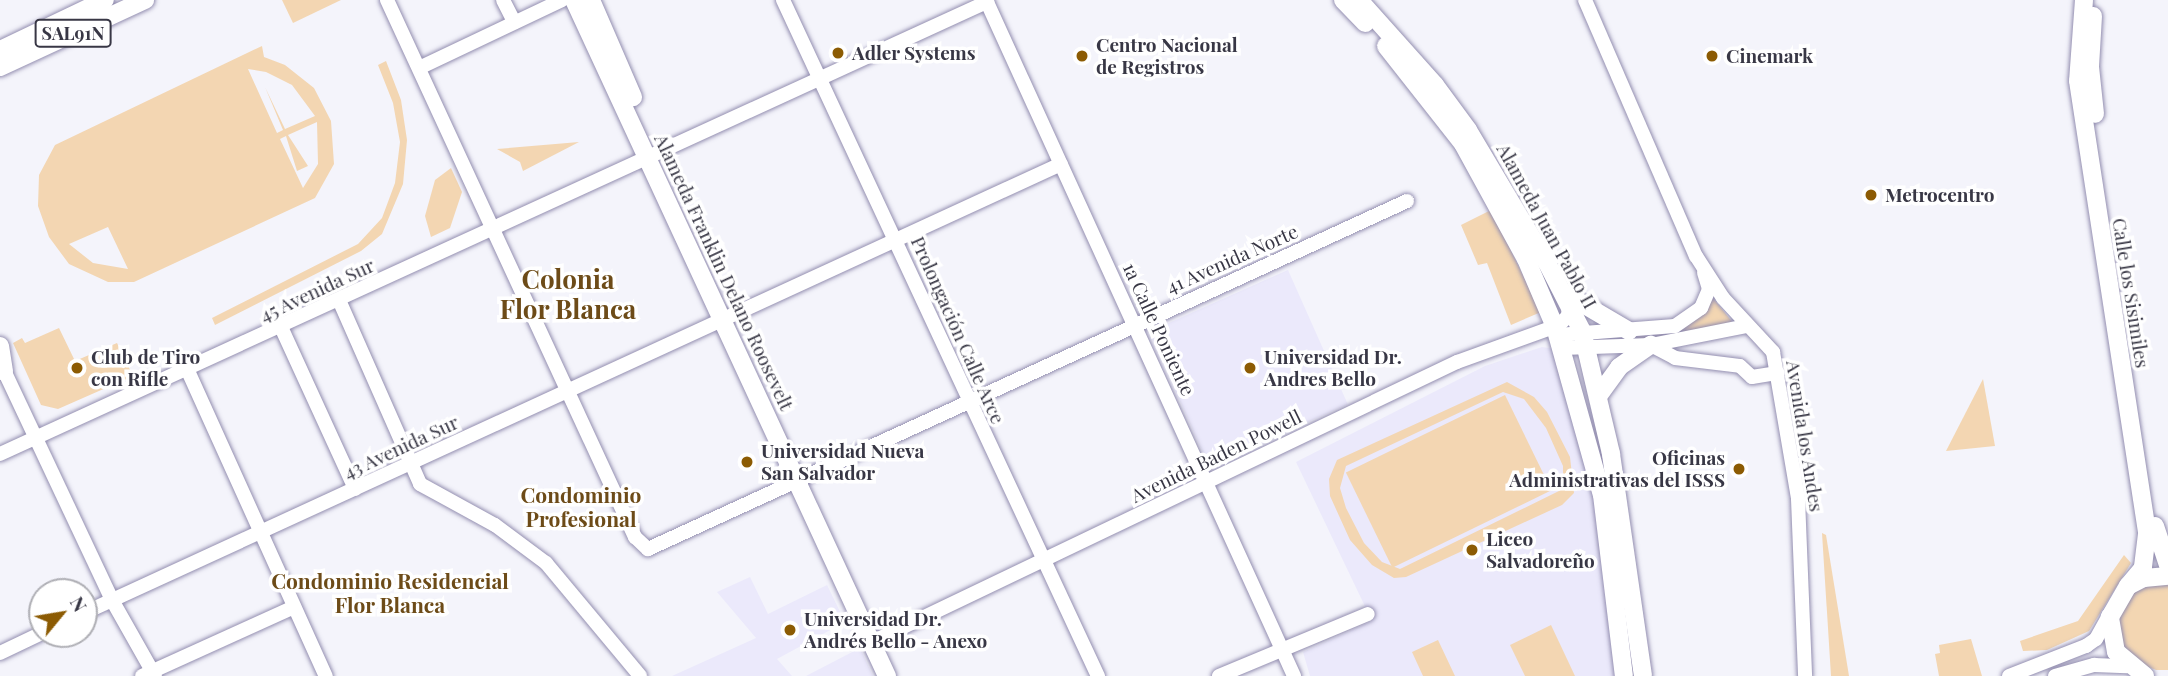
<!DOCTYPE html>
<html>
<head>
<meta charset="utf-8">
<style>
  body { margin:0 }
  #map { position:relative; width:2168px; height:676px; overflow:hidden; background:#f4f4fb; font-family:"Playfair Display",serif }
  div>[style] { position:absolute }
  .built>* { inset:0; background:#ebe9fb; transform-origin:0 0 }
  .green>* { inset:0; background:#f3d6b2; transform-origin:0 0 }
  .roads { filter:drop-shadow(0 0 2px #938eb0) drop-shadow(0 0 2px #938eb0) }
  .minor>* { height:14px; margin:-7px; padding:0 7px; transform-origin:7px; border-radius:7px; background:#fff }
  .major>* { height:18px; margin:-9px; padding:0 9px; transform-origin:9px; border-radius:9px; background:#fff }
  .dots>* { width:19px; height:19px; translate:-50% -50%; box-sizing:border-box; border:4px solid #fff; border-radius:50% }
  span { translate:-50% -50%; white-space:nowrap; text-align:center; line-height:1.15; -webkit-text-stroke:7px #fff; paint-order:stroke }
  .shield-label span { padding:2px 5px; background:#fff; border:2px solid; border-radius:5px; -webkit-text-stroke-width:0 }
  .shield-label { font-size:18px; color:#383745; font-weight:700 }
  .poi-label { font-size:19px; color:#383745; font-weight:700 }
  .left { translate:0 -50%; text-align:left }
  .right { translate:-100% -50%; text-align:right }
  .street-label { font-size:19px; color:#383745 }
  .neighbourhood-label { font-size:21px; color:#6d4b18; font-weight:700 }
  .district-label { font-size:26px; color:#6d4b18; font-weight:700 }
  .north { position:absolute; left:28px; top:578px; width:70px; height:70px; box-sizing:border-box; background:#fff; border:2px solid #afafb5; border-radius:50%; rotate:60deg; font-size:19px; font-weight:700; line-height:28px; text-align:center; color:#383745 }
  .north::after { content:''; display:block; margin:auto; width:24px; height:32px; background:#8c5b03; clip-path:polygon(50% 0,100% 100%,50% 72%,0 100%) }
</style>
</head>
<body>
<div id="map">
  <div class="built">
    <div style="left:1288px;top:270px;width:147px;height:152px;rotate:66deg"></div>
    <div style="clip-path:polygon(1542px 347px,1556px 349px,1599px 503px,1619px 676px,1310px 676px,1303px 652px,1372px 621px,1296px 462px,1485px 366px)"></div>
    <div style="clip-path:polygon(750px 577px,768px 614px,827px 585px,845px 622px,777px 659px,792px 676px,672px 676px,756px 638px,717px 592px)"></div>
    <div style="clip-path:polygon(860px 648px,873px 676px,806px 676px)"></div>
  </div>
  <div class="green">
    <div style="clip-path:polygon(282px 0,341px 0,293px 23px)"></div>
    <div style="clip-path:polygon(evenodd,262px 46px,264px 57px,285px 65px,314px 88px,331px 121px,334px 164px,315px 198px,134px 282px,108px 282px,69px 264px,49px 237px,38px 206px,39px 175px,55px 145px,262px 46px,248px 69px,266px 72px,292px 85px,315px 116px,285px 129px,265px 87px,283px 130px,277px 133px,248px 69px,262px 46px,317px 122px,318px 164px,303px 188px,280px 139px,286px 136px,297px 171px,308px 166px,288px 135px,317px 122px,262px 46px,108px 227px,128px 269px,93px 263px,69px 244px,108px 227px)"></div>
    <div style="clip-path:polygon(386px 61px,401px 100px,407px 140px,403px 184px,382px 234px,361px 251px,215px 325px,212px 318px,358px 244px,382px 218px,395px 183px,400px 142px,393px 103px,378px 65px)"></div>
    <div style="clip-path:polygon(579px 142px,523px 171px,520px 162px,497px 149px)"></div>
    <div style="clip-path:polygon(451px 168px,462px 192px,450px 228px,431px 237px,425px 216px,435px 180px)"></div>
    <div style="clip-path:polygon(1491px 210px,1541px 312px,1511px 325px,1487px 263px,1478px 265px,1461px 225px)"></div>
    <div style="clip-path:polygon(1712px 297px,1734px 324px,1635px 343px,1631px 337px,1670px 332px,1697px 319px,1708px 310px)"></div>
    <div style="clip-path:polygon(59px 328px,75px 361px,117px 343px,133px 376px,58px 409px,41px 405px,13px 343px,22px 338px,25px 343px)"></div>
    <div style="clip-path:polygon(1983px 379px,1995px 446px,1946px 451px)"></div>
    <div style="clip-path:polygon(evenodd,1507px 382px,1534px 397px,1547px 412px,1570px 457px,1574px 493px,1562px 505px,1406px 577px,1394px 578px,1372px 565px,1350px 540px,1330px 496px,1329px 479px,1337px 460px,1507px 382px,1503px 392px,1524px 399px,1546px 428px,1563px 466px,1563px 489px,1400px 569px,1382px 562px,1364px 543px,1346px 508px,1340px 488px,1346px 466px,1503px 392px)"></div>
    <div style="left:1505px;top:395px;width:106px;height:177px;rotate:64deg"></div>
    <div style="clip-path:polygon(1822px 533px,1826px 535px,1849px 676px,1831px 676px)"></div>
    <div style="clip-path:polygon(2124px 555px,2131px 563px,2089px 631px,2047px 650px,2023px 651px,2020px 641px,2078px 621px)"></div>
    <div style="clip-path:polygon(2168px 582px,2168px 670px,2156px 670px,2136px 662px,2122px 645px,2118px 620px,2128px 597px,2142px 586px)"></div>
    <div style="clip-path:polygon(1551px 625px,1575px 676px,1525px 676px,1510px 645px)"></div>
    <div style="clip-path:polygon(1971px 639px,1982px 676px,1939px 676px,1935px 654px,1940px 653px,1939px 645px)"></div>
    <div style="clip-path:polygon(1438px 640px,1455px 676px,1423px 676px,1412px 652px)"></div>
  </div>
  <div class="roads">
    <div class="minor">
      <div style="left:387px;top:0;width:592px;rotate:65.21deg"></div>
      <div style="left:635px;top:537px;width:18px;rotate:43deg"></div>
      <div style="left:648px;top:549px;width:835px;rotate:-24.63deg"></div>
      <div style="left:503px;top:0;width:25px;rotate:63deg"></div>
      <div style="left:783px;top:0;width:746px;rotate:65.02deg"></div>
      <div style="left:986px;top:0;width:743px;rotate:65.5deg"></div>
      <div style="left:1585px;top:0;width:279px;rotate:66.6deg"></div>
      <div style="left:1696px;top:256px;width:50px;rotate:57.3deg"></div>
      <div style="left:1723px;top:298px;width:74px;rotate:47.2deg"></div>
      <div style="left:1773px;top:352px;width:149px;rotate:80.3deg"></div>
      <div style="left:1798px;top:499px;width:177px;rotate:87.7deg"></div>
      <div style="left:419px;top:68px;width:158px;rotate:-25.4deg"></div>
      <div style="left:339px;top:300px;width:201px;rotate:66.2deg"></div>
      <div style="left:420px;top:484px;width:85px;rotate:28.7deg"></div>
      <div style="left:495px;top:525px;width:64px;rotate:36.7deg"></div>
      <div style="left:546px;top:563px;width:147px;rotate:50.2deg"></div>
      <div style="left:281px;top:327px;width:178px;rotate:65.4deg"></div>
      <div style="left:1558px;top:335px;width:117px;rotate:-4.4deg"></div>
      <div style="left:1675px;top:326px;width:32px;rotate:-35deg"></div>
      <div style="left:1701px;top:308px;width:21px;rotate:-67deg"></div>
      <div style="left:1709px;top:289px;width:17px;rotate:-107deg"></div>
      <div style="left:1651px;top:345px;width:27px;rotate:28deg"></div>
      <div style="left:1675px;top:358px;width:65px;rotate:7deg"></div>
      <div style="left:1740px;top:366px;width:16px;rotate:43deg"></div>
      <div style="left:1752px;top:377px;width:26px;rotate:-9deg"></div>
      <div style="left:1562px;top:348px;width:89px;rotate:-1.9deg"></div>
      <div style="left:1651px;top:345px;width:98px;rotate:-11.2deg"></div>
      <div style="left:1px;top:364px;width:261px;rotate:64.8deg"></div>
      <div style="left:112px;top:600px;width:87px;rotate:60.5deg"></div>
      <div style="left:188px;top:371px;width:335px;rotate:65.7deg"></div>
      <div style="left:0;top:454px;width:1086px;rotate:-24.61deg"></div>
      <div style="left:84px;top:613px;width:1075px;rotate:-24.68deg"></div>
      <div style="left:872px;top:642px;width:649px;rotate:-25.58deg"></div>
      <div style="left:1457px;top:362px;width:109px;rotate:-19.9deg"></div>
      <div style="left:1559px;top:325px;width:13px;rotate:-45deg"></div>
      <div style="left:1568px;top:316px;width:11px;rotate:-85deg"></div>
      <div style="left:0;top:653px;width:47px;rotate:-25.5deg"></div>
      <div style="left:142px;top:676px;width:167px;rotate:-24.4deg"></div>
      <div style="left:1219px;top:676px;width:161px;rotate:-22.6deg"></div>
      <div style="left:2009px;top:676px;width:83px;rotate:-21.3deg"></div>
      <div style="left:2086px;top:646px;width:12px;rotate:-35deg"></div>
      <div style="left:2096px;top:639px;width:31px;rotate:-61deg"></div>
      <div style="left:2055px;top:676px;width:41px;rotate:-15.8deg"></div>
      <div style="left:2094px;top:665px;width:33px;rotate:2deg"></div>
    </div>
    <div class="major">
      <div style="left:574px;top:0;width:745px;rotate:65.16deg"></div>
      <div style="left:591px;top:0;width:106px;rotate:66.6deg"></div>
      <div style="left:1343px;top:0;width:32px;rotate:46deg"></div>
      <div style="left:1359px;top:0;width:114px;rotate:48.2deg"></div>
      <div style="left:1435px;top:85px;width:56px;rotate:53.7deg"></div>
      <div style="left:1468px;top:130px;width:155px;rotate:59.3deg"></div>
      <div style="left:1547px;top:263px;width:76px;rotate:62.8deg"></div>
      <div style="left:1582px;top:331px;width:126px;rotate:76.7deg"></div>
      <div style="left:1611px;top:454px;width:224px;rotate:81.8deg"></div>
      <div style="left:2084px;top:0;width:81px;rotate:94.2deg"></div>
      <div style="left:2078px;top:81px;width:458px;rotate:81.3deg"></div>
      <div style="left:2147px;top:534px;width:34px;rotate:97deg"></div>
      <div style="left:2143px;top:568px;width:23px;rotate:130deg"></div>
      <div style="left:2093px;top:16px;width:51px;rotate:93.4deg"></div>
      <div style="left:2090px;top:67px;width:47px;rotate:83.9deg"></div>
      <div style="left:1386px;top:46px;width:125px;rotate:51.8deg"></div>
      <div style="left:1463px;top:144px;width:131px;rotate:61.3deg"></div>
      <div style="left:1526px;top:259px;width:74px;rotate:66.9deg"></div>
      <div style="left:1555px;top:327px;width:174px;rotate:74.4deg"></div>
      <div style="left:1602px;top:495px;width:182px;rotate:83.1deg"></div>
      <div style="left:0;top:50px;width:116px;rotate:-25.5deg"></div>
      <div style="left:0;top:67px;width:160px;rotate:-24.8deg"></div>
      <div style="left:1566px;top:294px;width:73px;rotate:30.4deg"></div>
      <div style="left:0;top:346px;width:26px;rotate:81deg"></div>
      <div style="left:1599px;top:395px;width:34px;rotate:-54deg"></div>
      <div style="left:1619px;top:367px;width:39px;rotate:-35deg"></div>
      <div style="left:2155px;top:526px;width:41px;rotate:71.6deg"></div>
      <div style="left:2145px;top:676px;width:38px;rotate:-140deg"></div>
      <div style="left:2116px;top:652px;width:36px;rotate:-100deg"></div>
      <div style="left:2110px;top:617px;width:36px;rotate:-60deg"></div>
      <div style="left:2128px;top:586px;width:18px;rotate:-27deg"></div>
      <div style="left:2144px;top:578px;width:24px;rotate:-5deg"></div>
    </div>
  </div>
  <div class="dots">
    <div style="left:838px;top:53px;background:#8c5b03"></div>
    <div style="left:1082px;top:56px;background:#8c5b03"></div>
    <div style="left:1712px;top:56px;background:#8c5b03"></div>
    <div style="left:1871px;top:195px;background:#8c5b03"></div>
    <div style="left:77px;top:368px;background:#8c5b03"></div>
    <div style="left:1250px;top:368px;background:#8c5b03"></div>
    <div style="left:747px;top:462px;background:#8c5b03"></div>
    <div style="left:1739px;top:469px;background:#8c5b03"></div>
    <div style="left:1472px;top:550px;background:#8c5b03"></div>
    <div style="left:790px;top:630px;background:#8c5b03"></div>
  </div>
  <div class="shield-label">
    <span style="left:73px;top:33px">SAL91N</span>
  </div>
  <div class="poi-label">
    <span class="left" style="left:1096px;top:56px">Centro Nacional<br>de Registros</span>
    <span class="left" style="left:852px;top:53px">Adler Systems</span>
    <span class="left" style="left:1726px;top:56px">Cinemark</span>
    <span class="left" style="left:1885px;top:195px">Metrocentro</span>
    <span class="left" style="left:91px;top:368px">Club de Tiro<br>con Rifle</span>
    <span class="left" style="left:1264px;top:368px">Universidad Dr.<br>Andres Bello</span>
    <span class="left" style="left:761px;top:462px">Universidad Nueva<br>San Salvador</span>
    <span class="right" style="left:1725px;top:469px">Oficinas<br>Administrativas del ISSS</span>
    <span class="left" style="left:1486px;top:550px">Liceo<br>Salvadoreño</span>
    <span class="left" style="left:804px;top:630px">Universidad Dr.<br>Andrés Bello - Anexo</span>
  </div>
  <div class="street-label">
    <span style="left:1547px;top:226px;rotate:61deg">Alameda Juan Pablo II</span>
    <span style="left:1232px;top:259px;rotate:-24deg">41 Avenida Norte</span>
    <span style="left:724px;top:272px;rotate:65deg">Alameda Franklin Delano Roosevelt</span>
    <span style="left:317px;top:290px;rotate:-25deg">45 Avenida Sur</span>
    <span style="left:2131px;top:293px;rotate:81deg">Calle los Sisimiles</span>
    <span style="left:1159px;top:329px;rotate:65deg">1a Calle Poniente</span>
    <span style="left:958px;top:330px;rotate:66deg">Prolongación Calle Arce</span>
    <span style="left:1805px;top:436px;rotate:81deg">Avenida los Andes</span>
    <span style="left:401px;top:447px;rotate:-25deg">43 Avenida Sur</span>
    <span style="left:1216px;top:456px;rotate:-26deg">Avenida Baden Powell</span>
  </div>
  <div class="neighbourhood-label">
    <span style="left:581px;top:506px">Condominio<br>Profesional</span>
    <span style="left:390px;top:592px">Condominio Residencial<br>Flor Blanca</span>
  </div>
  <div class="district-label">
    <span style="left:568px;top:294px">Colonia<br>Flor Blanca</span>
  </div>
  <div class="north">N</div>
</div>
</body>
</html>
